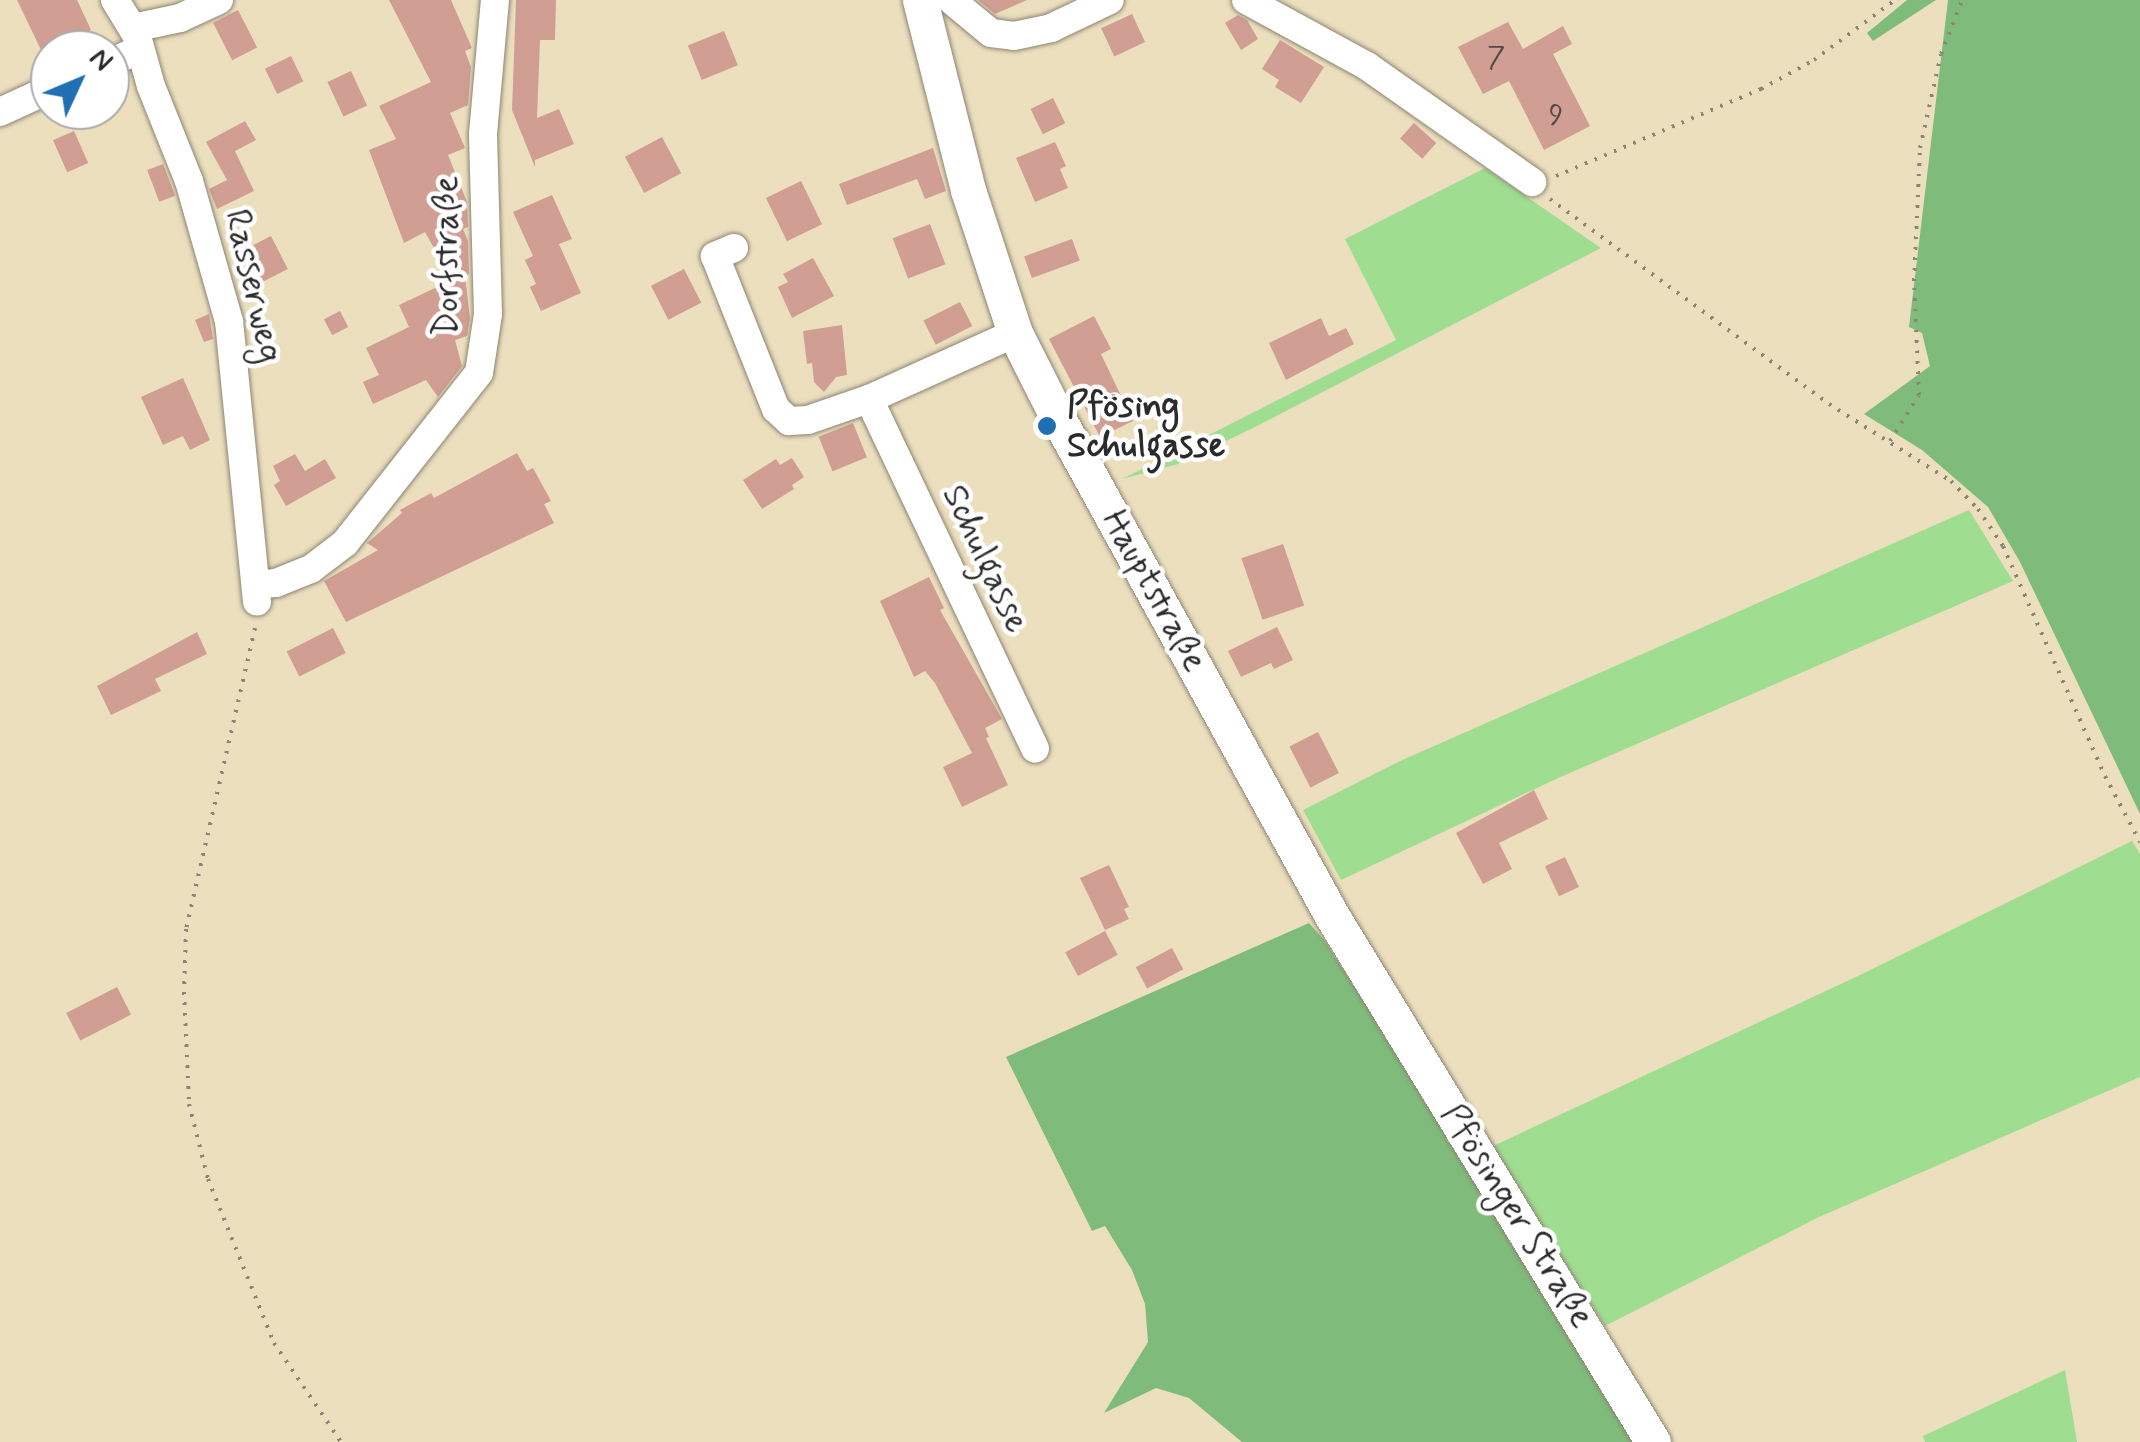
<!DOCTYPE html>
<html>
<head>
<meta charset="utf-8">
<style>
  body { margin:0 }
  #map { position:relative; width:2140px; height:1442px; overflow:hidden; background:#ecdfbe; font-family:Mynerve,sans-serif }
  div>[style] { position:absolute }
  .green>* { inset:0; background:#9fdd91 }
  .forest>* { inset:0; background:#7fbc7b }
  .building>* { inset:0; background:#d09e92; transform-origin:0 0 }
  .path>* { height:4px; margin-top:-2px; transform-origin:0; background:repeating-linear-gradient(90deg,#8c8574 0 2.5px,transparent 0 10.5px) }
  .roads { filter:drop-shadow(0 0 2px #8c8574) drop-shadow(0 0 2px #8c8574) }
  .minor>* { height:28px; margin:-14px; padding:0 14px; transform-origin:14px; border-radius:14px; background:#fff }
  .tertiary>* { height:35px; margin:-17.5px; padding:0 17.5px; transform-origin:17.5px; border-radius:17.5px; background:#fff }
  .dots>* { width:28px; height:28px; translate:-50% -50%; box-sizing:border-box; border:5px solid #fff; border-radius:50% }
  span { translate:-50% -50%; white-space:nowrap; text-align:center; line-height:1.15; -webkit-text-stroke:9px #fff; paint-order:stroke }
  .number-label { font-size:30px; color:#544845 }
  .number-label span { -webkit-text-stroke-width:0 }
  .street-label { font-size:35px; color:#2b2b2b }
  .poi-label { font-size:35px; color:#2b2b2b; font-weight:700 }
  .left { translate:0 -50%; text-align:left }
  .north { position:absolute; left:30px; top:30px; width:100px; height:100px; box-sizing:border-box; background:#fff; border:2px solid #aaa; border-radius:50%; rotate:46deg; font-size:28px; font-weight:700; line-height:40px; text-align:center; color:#2b2b2b }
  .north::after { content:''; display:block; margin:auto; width:35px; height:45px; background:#1f6fb2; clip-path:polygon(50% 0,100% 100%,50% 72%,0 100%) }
</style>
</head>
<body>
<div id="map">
  <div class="green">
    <div style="clip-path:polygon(1485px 168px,1601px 248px,1253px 428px,1178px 464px,1122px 479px,1396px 340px,1345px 239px)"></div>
    <div style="clip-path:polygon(1969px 510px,2013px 581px,1556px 779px,1341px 880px,1303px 810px,1400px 761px)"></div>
    <div style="clip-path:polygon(2132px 841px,2140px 854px,2140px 1077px,1819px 1217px,1605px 1326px,1491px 1147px,1858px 976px)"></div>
    <div style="clip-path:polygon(2065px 1370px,2077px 1442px,1925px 1442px,1923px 1436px)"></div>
  </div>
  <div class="forest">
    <div style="clip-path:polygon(1907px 0,1936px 0,1873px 41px,1867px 33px)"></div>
    <div style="clip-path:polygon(1948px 0,2140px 0,2140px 814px,2020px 562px,1988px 507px,1922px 450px,1864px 414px,1930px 366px,1922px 333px,1909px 327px)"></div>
    <div style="clip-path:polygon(1309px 923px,1325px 941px,1558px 1307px,1637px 1442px,1242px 1442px,1189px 1398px,1156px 1388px,1104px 1413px,1148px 1342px,1145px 1304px,1132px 1270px,1105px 1226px,1092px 1231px,1006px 1057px)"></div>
  </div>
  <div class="building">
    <div style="clip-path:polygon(17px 0,77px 0,91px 30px,42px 52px)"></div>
    <div style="clip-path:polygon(389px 0,451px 0,472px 48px,465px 51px,471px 67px,468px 105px,450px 113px,465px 148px,448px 155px,467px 202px,468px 227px,463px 229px,468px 241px,469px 274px,465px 276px,470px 318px,467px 336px,455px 340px,462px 366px,438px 397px,426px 380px,373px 404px,363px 382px,379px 375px,366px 348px,409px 327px,399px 305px,452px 280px,425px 232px,404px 243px,369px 150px,396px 139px,379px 106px,431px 82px)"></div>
    <div style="clip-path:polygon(516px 0,556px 0,555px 40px,540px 40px,537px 118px,559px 109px,574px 144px,535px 160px,535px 167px,512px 110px)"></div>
    <div style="clip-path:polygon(978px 0,1027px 0,995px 14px)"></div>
    <div style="left:238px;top:10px;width:42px;height:28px;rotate:63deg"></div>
    <div style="left:1132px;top:14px;width:31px;height:34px;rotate:65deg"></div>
    <div style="clip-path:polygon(1238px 15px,1247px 20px,1258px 39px,1241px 50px,1225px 23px)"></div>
    <div style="clip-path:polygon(1508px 22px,1523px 49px,1563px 26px,1572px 44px,1553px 54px,1590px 126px,1544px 150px,1509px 81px,1483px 94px,1458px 47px)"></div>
    <div style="left:724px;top:31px;width:37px;height:39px;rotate:68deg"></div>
    <div style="clip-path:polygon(1280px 40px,1324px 67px,1301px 103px,1275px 87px,1279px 80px,1262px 69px)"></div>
    <div style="left:291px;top:56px;width:28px;height:29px;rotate:64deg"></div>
    <div style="left:351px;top:71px;width:38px;height:26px;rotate:65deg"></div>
    <div style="left:1053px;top:98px;width:28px;height:25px;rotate:64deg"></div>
    <div style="clip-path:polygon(245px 121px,256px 140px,235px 151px,254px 191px,217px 209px,209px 189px,227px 180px,206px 142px)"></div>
    <div style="left:1414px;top:123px;width:30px;height:21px;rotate:42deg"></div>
    <div style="left:74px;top:131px;width:35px;height:23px;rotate:66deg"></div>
    <div style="left:662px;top:137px;width:41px;height:42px;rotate:62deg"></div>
    <div style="clip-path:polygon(1055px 142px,1066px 166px,1060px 169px,1068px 188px,1035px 202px,1016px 158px)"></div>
    <div style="clip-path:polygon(933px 148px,946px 191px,925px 199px,917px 179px,847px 205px,839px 184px)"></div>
    <div style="left:163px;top:164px;width:34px;height:17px;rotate:69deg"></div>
    <div style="left:801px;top:181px;width:48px;height:39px;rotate:64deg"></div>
    <div style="clip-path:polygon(552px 195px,572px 239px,559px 244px,581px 293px,541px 311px,530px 287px,536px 284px,525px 260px,533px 256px,513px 212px)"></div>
    <div style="left:930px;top:224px;width:43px;height:40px;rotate:69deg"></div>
    <div style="left:271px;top:236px;width:37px;height:39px;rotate:63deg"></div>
    <div style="left:1072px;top:239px;width:23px;height:51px;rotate:70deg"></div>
    <div style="clip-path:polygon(813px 258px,834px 296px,792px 318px,778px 287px,788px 282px,783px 274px)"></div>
    <div style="left:684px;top:269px;width:38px;height:37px;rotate:63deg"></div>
    <div style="left:960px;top:302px;width:27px;height:41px;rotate:63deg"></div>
    <div style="left:340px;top:311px;width:18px;height:18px;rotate:63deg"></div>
    <div style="clip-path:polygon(209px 314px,213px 339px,204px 342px,195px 320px)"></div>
    <div style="clip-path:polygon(1094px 316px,1111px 349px,1101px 354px,1133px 421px,1100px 437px,1049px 339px)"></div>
    <div style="clip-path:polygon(1321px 318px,1329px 336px,1346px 328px,1354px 344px,1286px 380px,1269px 343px)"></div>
    <div style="clip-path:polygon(842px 325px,847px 375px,836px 377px,824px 392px,814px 382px,812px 363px,807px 364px,803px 331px)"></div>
    <div style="clip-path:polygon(183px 378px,210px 440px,190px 450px,183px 436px,163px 445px,141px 397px)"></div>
    <div style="left:853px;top:423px;width:37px;height:37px;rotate:68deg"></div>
    <div style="clip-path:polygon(517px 453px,527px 471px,533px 468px,551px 501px,544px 504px,554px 523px,346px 622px,324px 581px,378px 550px,367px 543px,402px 513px,400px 510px,431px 493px,434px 498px)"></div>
    <div style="clip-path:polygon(295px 454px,305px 471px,325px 459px,336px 478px,286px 506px,274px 485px,280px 481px,273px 466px)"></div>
    <div style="clip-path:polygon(792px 458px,804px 477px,792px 485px,794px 489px,762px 509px,743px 480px,776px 459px,780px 465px)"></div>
    <div style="left:1283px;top:544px;width:65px;height:44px;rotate:71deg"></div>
    <div style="clip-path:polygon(929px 577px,944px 608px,940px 610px,1002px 719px,985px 728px,989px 737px,986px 738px,1008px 785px,962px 807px,943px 767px,972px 753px,935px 683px,925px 671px,914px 677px,880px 601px)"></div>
    <div style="clip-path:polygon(1277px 627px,1293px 660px,1274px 669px,1271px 663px,1241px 677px,1228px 651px)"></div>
    <div style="left:333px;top:628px;width:28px;height:52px;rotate:63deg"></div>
    <div style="clip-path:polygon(197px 632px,207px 654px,155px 679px,161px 691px,111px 715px,97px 686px)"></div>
    <div style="left:1318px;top:732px;width:46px;height:32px;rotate:63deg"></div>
    <div style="clip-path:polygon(1534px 790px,1548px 819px,1499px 843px,1512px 869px,1483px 884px,1456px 833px)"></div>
    <div style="left:1565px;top:857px;width:33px;height:22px;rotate:65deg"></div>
    <div style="clip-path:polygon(1109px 865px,1129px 907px,1124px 909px,1129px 919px,1105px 930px,1080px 878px)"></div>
    <div style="left:1105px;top:931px;width:27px;height:45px;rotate:62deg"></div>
    <div style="left:1172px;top:948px;width:24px;height:41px;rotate:62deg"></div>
    <div style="left:117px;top:987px;width:31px;height:57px;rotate:63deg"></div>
  </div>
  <div class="path">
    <div style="left:1556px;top:176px;width:223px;rotate:-23deg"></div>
    <div style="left:1761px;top:89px;width:60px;rotate:-28.7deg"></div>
    <div style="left:1814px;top:60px;width:101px;rotate:-36.5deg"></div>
    <div style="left:1550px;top:199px;width:346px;rotate:36.3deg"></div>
    <div style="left:1829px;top:404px;width:144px;rotate:32.3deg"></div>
    <div style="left:1951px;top:481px;width:39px;rotate:46deg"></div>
    <div style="left:1978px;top:509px;width:45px;rotate:56deg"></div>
    <div style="left:2003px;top:546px;width:252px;rotate:66.1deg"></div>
    <div style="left:2105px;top:776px;width:75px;rotate:62.1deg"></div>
    <div style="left:1890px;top:441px;width:54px;rotate:-57.8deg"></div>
    <div style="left:1919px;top:395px;width:114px;rotate:-92.5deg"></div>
    <div style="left:1914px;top:281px;width:133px;rotate:-87.4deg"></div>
    <div style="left:1920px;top:148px;width:96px;rotate:-77.4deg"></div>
    <div style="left:1941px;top:54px;width:58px;rotate:-68.7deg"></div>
    <div style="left:255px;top:628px;width:309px;rotate:102.9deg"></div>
    <div style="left:186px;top:929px;width:63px;rotate:91.8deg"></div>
    <div style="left:184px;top:992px;width:112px;rotate:87.4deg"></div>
    <div style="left:189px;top:1104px;width:77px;rotate:75.8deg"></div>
    <div style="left:208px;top:1179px;width:177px;rotate:68.1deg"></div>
    <div style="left:274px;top:1343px;width:120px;rotate:55.9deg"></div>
  </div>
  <div class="roads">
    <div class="minor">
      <div style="left:115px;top:0;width:42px;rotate:58.6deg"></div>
      <div style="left:137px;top:36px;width:52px;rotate:74.4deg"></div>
      <div style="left:151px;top:86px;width:102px;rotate:68.2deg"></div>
      <div style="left:189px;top:181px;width:146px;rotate:74.1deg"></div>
      <div style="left:229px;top:321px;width:282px;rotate:84.3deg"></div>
      <div style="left:951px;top:0;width:52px;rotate:39.5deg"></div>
      <div style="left:991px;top:33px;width:23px;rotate:7deg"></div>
      <div style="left:1014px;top:36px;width:38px;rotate:-12deg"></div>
      <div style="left:1051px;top:28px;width:65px;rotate:-25.4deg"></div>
      <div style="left:1246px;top:0;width:138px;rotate:28.6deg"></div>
      <div style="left:1367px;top:66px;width:202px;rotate:35.1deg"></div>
      <div style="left:133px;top:28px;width:48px;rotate:-12deg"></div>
      <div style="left:180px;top:18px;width:43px;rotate:-24.8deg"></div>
      <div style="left:110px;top:63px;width:31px;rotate:-25deg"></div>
      <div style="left:0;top:112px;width:55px;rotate:-24.7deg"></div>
      <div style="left:734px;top:248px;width:21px;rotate:157deg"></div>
      <div style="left:715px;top:256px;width:165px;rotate:68.3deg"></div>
      <div style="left:776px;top:409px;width:18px;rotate:43deg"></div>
      <div style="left:789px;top:421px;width:19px;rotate:-3deg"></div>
      <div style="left:808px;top:420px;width:65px;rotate:-19deg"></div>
      <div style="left:869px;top:399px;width:160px;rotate:-24.3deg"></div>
      <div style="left:869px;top:399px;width:387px;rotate:64.6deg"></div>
      <div style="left:256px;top:585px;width:20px;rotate:-6deg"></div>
      <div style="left:276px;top:583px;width:38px;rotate:-22deg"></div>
      <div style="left:311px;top:569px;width:43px;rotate:-37.4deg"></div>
      <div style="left:345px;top:543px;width:216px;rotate:-51.8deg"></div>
      <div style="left:479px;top:373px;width:60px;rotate:-81.3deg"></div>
      <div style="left:488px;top:314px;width:180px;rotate:-91.6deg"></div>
      <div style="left:483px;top:134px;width:135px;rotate:-84.9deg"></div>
    </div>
    <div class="tertiary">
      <div style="left:920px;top:0;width:196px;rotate:75.8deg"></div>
      <div style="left:968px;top:190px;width:151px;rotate:71.8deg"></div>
      <div style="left:1015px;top:333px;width:95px;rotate:63.2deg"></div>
      <div style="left:1058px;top:418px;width:568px;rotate:61.18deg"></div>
      <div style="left:1332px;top:916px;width:616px;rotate:58.61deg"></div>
    </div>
  </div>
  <div class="dots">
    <div style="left:1047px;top:426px;background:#1f6fb2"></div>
  </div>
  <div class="number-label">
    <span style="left:1496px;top:58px">7</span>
    <span style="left:1556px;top:116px">9</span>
  </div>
  <div class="street-label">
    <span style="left:447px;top:256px;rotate:-90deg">Dorfstraße</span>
    <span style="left:253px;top:286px;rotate:77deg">Rasserweg</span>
    <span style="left:985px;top:559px;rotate:65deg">Schulgasse</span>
    <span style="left:1154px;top:591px;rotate:61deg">Hauptstraße</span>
    <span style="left:1517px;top:1216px;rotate:58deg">Pfösinger Straße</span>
  </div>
  <div class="poi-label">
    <span class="left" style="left:1067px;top:426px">Pfösing<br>Schulgasse</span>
  </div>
  <div class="north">N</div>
</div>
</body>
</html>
